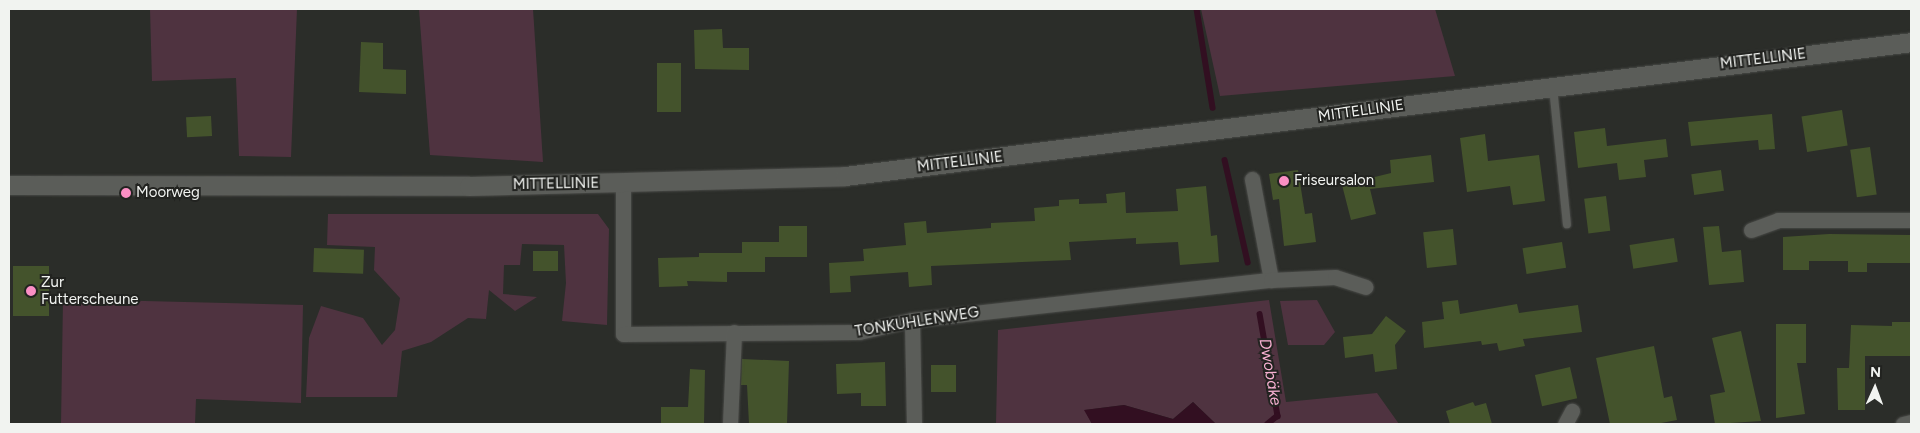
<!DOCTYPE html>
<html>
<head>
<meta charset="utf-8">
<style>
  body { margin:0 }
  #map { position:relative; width:1920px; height:433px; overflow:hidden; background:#2b2d29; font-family:Figtree,sans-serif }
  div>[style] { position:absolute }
  .green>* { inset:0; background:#4f3340 }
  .water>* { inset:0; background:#320f21 }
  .stream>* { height:5.5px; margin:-2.75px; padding:0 2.75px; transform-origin:2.75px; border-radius:2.75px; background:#320f21 }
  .building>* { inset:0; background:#44532c; transform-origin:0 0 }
  .roads { filter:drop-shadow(0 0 1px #494a47) drop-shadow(0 0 1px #494a47) }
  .service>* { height:8px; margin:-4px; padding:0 4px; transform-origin:4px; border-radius:4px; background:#5b5d59 }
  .minor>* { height:15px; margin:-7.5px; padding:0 7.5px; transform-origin:7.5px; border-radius:7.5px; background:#5b5d59 }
  .tertiary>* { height:19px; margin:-9.5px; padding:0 9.5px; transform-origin:9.5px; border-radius:9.5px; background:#5b5d59 }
  .dots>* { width:14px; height:14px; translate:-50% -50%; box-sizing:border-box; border:2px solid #222320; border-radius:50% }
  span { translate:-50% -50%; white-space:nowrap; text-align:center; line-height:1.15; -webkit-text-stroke:4px #222320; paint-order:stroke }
  .street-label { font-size:15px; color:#f1f3f0 }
  .poi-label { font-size:15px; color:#f1f3f0 }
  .left { translate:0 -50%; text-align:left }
  .water-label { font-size:16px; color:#f7b0d1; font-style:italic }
  .frame { position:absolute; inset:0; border:10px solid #f1f3f0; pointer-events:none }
  .north { position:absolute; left:1850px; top:363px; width:50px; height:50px; -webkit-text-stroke:4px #222320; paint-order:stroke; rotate:2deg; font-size:14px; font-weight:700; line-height:20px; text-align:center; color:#f1f3f0 }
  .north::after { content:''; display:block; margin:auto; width:18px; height:22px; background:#f1f3f0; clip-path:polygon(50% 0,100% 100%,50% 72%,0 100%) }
</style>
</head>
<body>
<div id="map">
  <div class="green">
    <div style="clip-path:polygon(150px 9px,297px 9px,291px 157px,239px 156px,236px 78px,152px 81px)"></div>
    <div style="clip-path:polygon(419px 9px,533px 9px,543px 162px,430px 155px)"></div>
    <div style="clip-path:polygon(1201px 9px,1435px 9px,1455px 76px,1220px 96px)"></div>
    <div style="clip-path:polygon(328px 214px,598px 214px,609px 229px,607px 325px,562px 321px,566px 283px,564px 245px,522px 244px,520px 265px,504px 265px,503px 294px,537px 297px,515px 311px,489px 290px,486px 319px,468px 318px,431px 342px,402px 351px,397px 397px,306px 397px,309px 338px,321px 306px,363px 318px,382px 345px,395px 330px,400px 298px,374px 270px,375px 247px,327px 245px)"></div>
    <div style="clip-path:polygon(63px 299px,303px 305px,301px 403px,196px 399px,195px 424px,61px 424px)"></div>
    <div style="clip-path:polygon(1269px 300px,1286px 402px,1377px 393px,1399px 424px,1216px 424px,1193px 402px,1173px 419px,1124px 405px,1085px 410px,1092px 424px,996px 424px,998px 330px)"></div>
    <div style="clip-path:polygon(1317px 300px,1335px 332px,1324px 345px,1288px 345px,1280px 301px)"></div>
  </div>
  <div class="water">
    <div style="clip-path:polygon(1193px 402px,1216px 424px,1092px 424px,1084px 410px,1124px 405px,1173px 419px)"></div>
  </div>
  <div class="stream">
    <div style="left:1197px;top:9px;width:100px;rotate:80.8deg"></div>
    <div style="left:1225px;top:160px;width:105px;rotate:77.3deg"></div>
    <div style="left:1260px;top:314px;width:104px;rotate:80deg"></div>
    <div style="left:1278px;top:416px;width:13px;rotate:141deg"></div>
  </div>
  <div class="building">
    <div style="clip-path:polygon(722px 29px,723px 48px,749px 48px,749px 70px,695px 69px,694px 30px)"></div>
    <div style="clip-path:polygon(361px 42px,383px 43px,383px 69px,406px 70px,406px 94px,359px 92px)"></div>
    <div style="left:657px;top:63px;width:24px;height:49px"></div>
    <div style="left:1842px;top:110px;width:36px;height:41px;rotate:81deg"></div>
    <div style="clip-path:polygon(1772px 114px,1775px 149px,1759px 150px,1758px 140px,1691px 146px,1688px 122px)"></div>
    <div style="left:211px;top:116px;width:20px;height:25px;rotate:87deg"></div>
    <div style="clip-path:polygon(1605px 128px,1607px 146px,1666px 139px,1668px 157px,1644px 160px,1646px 177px,1619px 180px,1617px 163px,1578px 168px,1574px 132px)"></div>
    <div style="clip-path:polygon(1485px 134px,1488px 161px,1539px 155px,1545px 201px,1513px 205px,1510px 186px,1467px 192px,1460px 138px)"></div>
    <div style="left:1870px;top:147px;width:48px;height:20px;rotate:82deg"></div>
    <div style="clip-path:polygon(1431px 155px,1434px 182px,1370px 189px,1376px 214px,1351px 220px,1342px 185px,1391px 173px,1390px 160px)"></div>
    <div style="clip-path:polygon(1298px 170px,1305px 214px,1312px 213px,1316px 242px,1284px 246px,1279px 199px,1273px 200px,1269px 174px)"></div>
    <div style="left:1721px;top:170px;width:21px;height:30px;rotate:82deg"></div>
    <div style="clip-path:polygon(1206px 186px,1211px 236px,1217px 235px,1219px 262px,1180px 265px,1178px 242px,1136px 244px,1136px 238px,1069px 242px,1071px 260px,931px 266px,932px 285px,909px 287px,908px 272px,850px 276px,851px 292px,830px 293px,829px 263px,864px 261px,863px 249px,906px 245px,904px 223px,926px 221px,927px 233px,991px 228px,991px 223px,1035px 221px,1034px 208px,1059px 206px,1059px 200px,1079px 199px,1079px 204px,1107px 203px,1106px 194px,1125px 192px,1126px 213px,1178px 211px,1176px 189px)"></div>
    <div style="left:1606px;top:196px;width:35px;height:22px;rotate:83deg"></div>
    <div style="clip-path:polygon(779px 226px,807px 226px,807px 257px,765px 257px,765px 272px,727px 272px,727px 282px,687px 281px,688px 286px,659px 287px,658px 258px,699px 257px,699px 253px,742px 253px,742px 242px,779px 242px)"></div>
    <div style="clip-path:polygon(1719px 226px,1722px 252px,1741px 250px,1744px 282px,1709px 285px,1703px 227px)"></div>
    <div style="left:1453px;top:229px;width:36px;height:30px;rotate:84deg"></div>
    <div style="clip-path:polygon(1829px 234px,1911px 235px,1911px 263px,1867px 263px,1867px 272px,1848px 272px,1848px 261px,1809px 261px,1809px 270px,1783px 270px,1783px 237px)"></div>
    <div style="left:1674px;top:238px;width:24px;height:45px;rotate:81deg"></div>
    <div style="left:1562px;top:242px;width:26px;height:40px;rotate:81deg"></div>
    <div style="left:314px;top:248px;width:50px;height:24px;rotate:2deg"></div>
    <div style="left:533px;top:251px;width:25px;height:20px"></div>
    <div style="left:13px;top:266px;width:36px;height:50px"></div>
    <div style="clip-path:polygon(1458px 300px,1460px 314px,1517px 304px,1519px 313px,1578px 305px,1582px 332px,1523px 339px,1525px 346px,1499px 351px,1497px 343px,1482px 345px,1481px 341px,1424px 348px,1422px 322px,1444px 319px,1442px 302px)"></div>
    <div style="clip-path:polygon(1386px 316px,1406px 331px,1395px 345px,1397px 369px,1375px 372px,1373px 354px,1345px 358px,1343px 337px,1372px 334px)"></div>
    <div style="clip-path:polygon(1892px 322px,1911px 322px,1911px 356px,1865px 356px,1865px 410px,1838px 410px,1837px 368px,1849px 368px,1851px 325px,1892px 326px)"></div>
    <div style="clip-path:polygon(1776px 324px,1806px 324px,1806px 363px,1797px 363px,1805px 414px,1776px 418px)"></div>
    <div style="clip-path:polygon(1741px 331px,1761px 421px,1715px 424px,1710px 395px,1725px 392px,1712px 338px)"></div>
    <div style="clip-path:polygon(1654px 346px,1664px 398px,1672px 396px,1677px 420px,1656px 424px,1610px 424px,1596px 358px)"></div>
    <div style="clip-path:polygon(742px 359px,789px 361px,787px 424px,749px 424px,747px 385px,741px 385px)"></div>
    <div style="clip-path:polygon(885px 362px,886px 406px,861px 406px,861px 393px,837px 394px,836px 364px)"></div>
    <div style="left:931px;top:365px;width:25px;height:27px"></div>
    <div style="left:1570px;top:367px;width:32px;height:36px;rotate:77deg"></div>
    <div style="clip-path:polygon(690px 369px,705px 370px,704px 424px,661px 424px,661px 407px,688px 407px)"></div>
    <div style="clip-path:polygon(1473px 402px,1475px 406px,1486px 403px,1492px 424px,1450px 424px,1446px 411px)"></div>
  </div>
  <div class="roads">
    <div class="service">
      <div style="left:1553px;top:87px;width:138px;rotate:84.2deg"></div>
    </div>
    <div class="minor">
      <div style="left:1252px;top:179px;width:103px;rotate:79.3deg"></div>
      <div style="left:623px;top:182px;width:152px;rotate:90deg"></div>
      <div style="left:623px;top:334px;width:236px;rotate:-0.5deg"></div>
      <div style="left:859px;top:332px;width:54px;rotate:-12.8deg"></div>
      <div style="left:912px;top:320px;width:361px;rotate:-6.4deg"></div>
      <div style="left:1271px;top:280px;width:64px;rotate:-2.7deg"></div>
      <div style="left:1335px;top:277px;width:32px;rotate:18deg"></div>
      <div style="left:1751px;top:230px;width:29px;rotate:-20deg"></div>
      <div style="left:1778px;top:220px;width:133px"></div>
      <div style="left:912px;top:320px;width:104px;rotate:88.9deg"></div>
      <div style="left:730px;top:424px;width:92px;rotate:-87.5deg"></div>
      <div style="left:1565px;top:424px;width:15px;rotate:-62deg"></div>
      <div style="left:1903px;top:424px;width:8px;rotate:-14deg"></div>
    </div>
    <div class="tertiary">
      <div style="left:9px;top:185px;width:460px;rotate:0.1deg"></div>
      <div style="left:469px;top:186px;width:376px;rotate:-1.5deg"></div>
      <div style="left:845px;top:176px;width:1074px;rotate:-7.16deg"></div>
    </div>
  </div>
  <div class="dots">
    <div style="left:1284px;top:181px;background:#fb8fc4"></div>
    <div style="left:126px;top:193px;background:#fb8fc4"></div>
    <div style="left:31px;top:291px;background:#fb8fc4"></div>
  </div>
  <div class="street-label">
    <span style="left:1763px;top:59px;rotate:-7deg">MITTELLINIE</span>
    <span style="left:1361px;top:111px;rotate:-8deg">MITTELLINIE</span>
    <span style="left:960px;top:162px;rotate:-7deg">MITTELLINIE</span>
    <span style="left:556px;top:184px;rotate:-1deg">MITTELLINIE</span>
    <span style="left:917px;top:322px;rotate:-9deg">TONKUHLENWEG</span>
  </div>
  <div class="poi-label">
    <span class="left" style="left:1294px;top:181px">Friseursalon</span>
    <span class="left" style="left:136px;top:193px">Moorweg</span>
    <span class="left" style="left:41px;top:291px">Zur<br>Futterscheune</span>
  </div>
  <div class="water-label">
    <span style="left:1270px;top:372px;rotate:80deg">Dwobäke</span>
  </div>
  <div class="frame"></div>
  <div class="north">N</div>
</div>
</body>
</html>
